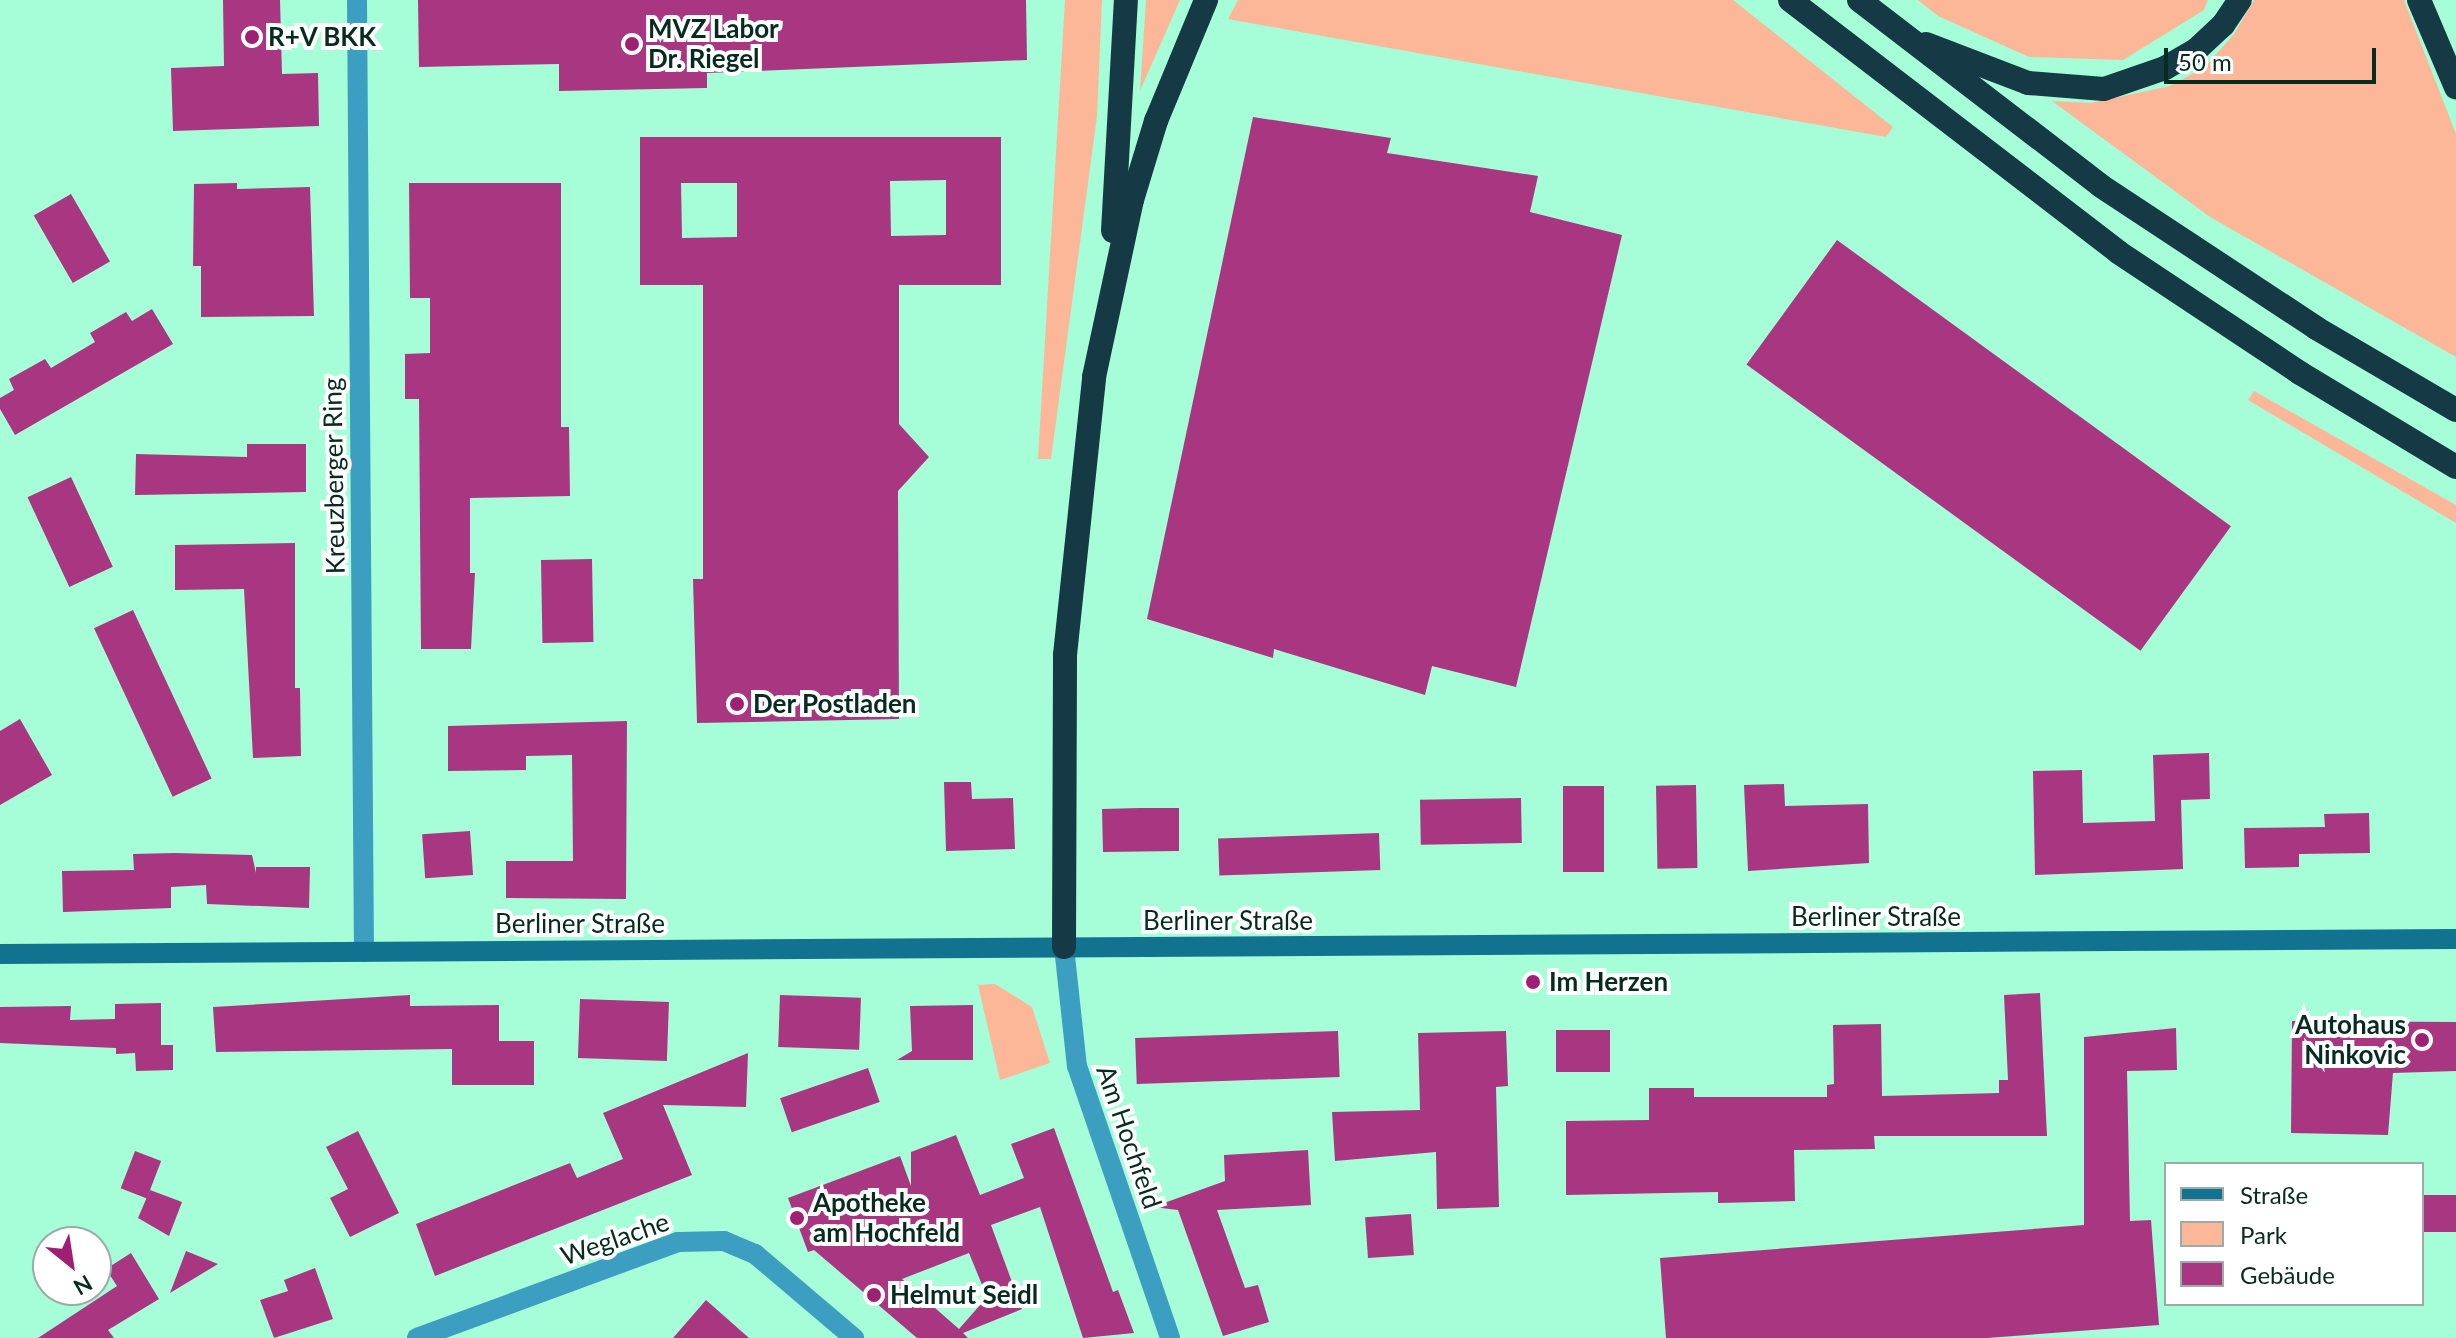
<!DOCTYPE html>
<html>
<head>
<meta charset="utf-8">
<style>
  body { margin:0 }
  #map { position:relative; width:2456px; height:1338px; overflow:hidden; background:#a5fed7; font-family:Lato,sans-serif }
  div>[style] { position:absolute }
  .green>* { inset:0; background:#fcb798 }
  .building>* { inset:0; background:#a93680; transform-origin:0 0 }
  .street>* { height:20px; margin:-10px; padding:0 10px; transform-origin:10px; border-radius:10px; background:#3c9ec1 }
  .secondary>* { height:20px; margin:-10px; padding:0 10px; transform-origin:10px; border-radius:10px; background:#127391 }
  .highway>* { height:24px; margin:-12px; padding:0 12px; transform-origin:12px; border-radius:12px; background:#163946 }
  .dots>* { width:22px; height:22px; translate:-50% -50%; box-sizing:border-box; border:4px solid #fff; border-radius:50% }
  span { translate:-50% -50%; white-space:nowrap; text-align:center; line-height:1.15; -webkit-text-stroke:8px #fff; paint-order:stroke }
  .poi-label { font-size:26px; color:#052c1e; font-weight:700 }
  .left { translate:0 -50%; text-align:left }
  .right { translate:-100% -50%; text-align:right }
  .street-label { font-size:26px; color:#052c1e }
  .legend { position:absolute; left:2164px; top:1162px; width:260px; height:144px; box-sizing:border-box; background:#fff; border:2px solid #9baba5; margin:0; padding:10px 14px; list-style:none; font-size:24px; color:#052c1e }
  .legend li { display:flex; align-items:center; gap:16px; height:40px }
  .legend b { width:40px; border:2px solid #9baba5 }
  .north { position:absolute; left:32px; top:1226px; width:80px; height:80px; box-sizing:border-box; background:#fff; border:2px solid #9baba5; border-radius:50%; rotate:150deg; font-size:22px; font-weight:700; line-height:32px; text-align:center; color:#052c1e }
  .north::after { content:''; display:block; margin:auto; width:28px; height:36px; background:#9e2074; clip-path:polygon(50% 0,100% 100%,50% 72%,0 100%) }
  .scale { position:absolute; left:2164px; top:48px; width:212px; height:36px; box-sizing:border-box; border:4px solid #052c1e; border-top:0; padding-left:10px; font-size:24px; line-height:28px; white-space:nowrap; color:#052c1e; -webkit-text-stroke:6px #fff; paint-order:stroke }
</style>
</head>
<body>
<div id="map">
  <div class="green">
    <div style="clip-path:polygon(1065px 0,1102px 0,1097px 116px,1051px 459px,1038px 459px)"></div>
    <div style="clip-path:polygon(1146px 0,1180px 0,1140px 91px)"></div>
    <div style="clip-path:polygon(1238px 0,1733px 0,1893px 127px,1886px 137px,1228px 19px)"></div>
    <div style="clip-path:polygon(1918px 0,2208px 0,2204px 10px,2123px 60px,2029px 57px,1938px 16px)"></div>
    <div style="clip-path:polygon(2254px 0,2404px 0,2456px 134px,2456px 357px,2210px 217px,2052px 101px,2091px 103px,2170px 86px,2205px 67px,2234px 34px)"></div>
    <div style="clip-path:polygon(2254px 391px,2456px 505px,2456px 523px,2248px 400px)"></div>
    <div style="clip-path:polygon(995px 984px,1032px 1007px,1050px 1063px,1000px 1080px,978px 985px)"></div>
  </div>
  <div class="building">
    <div style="clip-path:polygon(223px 0,280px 0,282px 74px,318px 73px,319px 126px,173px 131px,171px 68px,224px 66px)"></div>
    <div style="clip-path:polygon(418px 0,1026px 0,1027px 60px,707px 73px,707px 88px,559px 91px,559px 64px,419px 67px)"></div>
    <div style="clip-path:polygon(1253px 117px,1391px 138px,1387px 153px,1538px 176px,1530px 212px,1622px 235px,1516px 687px,1432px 666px,1425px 695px,1274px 649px,1273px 658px,1147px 619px)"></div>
    <div style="clip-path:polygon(evenodd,640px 137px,1001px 137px,1001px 285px,899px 285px,899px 424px,929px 457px,898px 491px,899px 719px,697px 723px,693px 579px,703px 579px,703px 285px,640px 285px,640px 137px,946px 180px,946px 235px,891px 236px,890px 181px,946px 180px,640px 137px,681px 183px,737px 183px,737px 237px,682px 238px,681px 183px)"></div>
    <div style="clip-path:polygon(237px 183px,237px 189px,310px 187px,314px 316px,201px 317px,201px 266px,193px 266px,194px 184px)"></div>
    <div style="clip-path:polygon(409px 183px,561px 183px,561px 427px,569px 427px,570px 496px,470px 498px,470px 573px,475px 573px,471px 649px,421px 649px,419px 399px,405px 399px,405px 354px,430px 353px,430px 298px,410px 298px)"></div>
    <div style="left:71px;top:194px;width:78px;height:43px;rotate:60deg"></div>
    <div style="left:1837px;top:240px;width:487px;height:154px;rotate:36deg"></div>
    <div style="clip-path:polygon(152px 309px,173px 344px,15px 435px,0 409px,0 398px,14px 390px,9px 379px,45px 359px,51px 368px,95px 342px,90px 333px,126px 312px,132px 321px)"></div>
    <div style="clip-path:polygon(247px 444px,306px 444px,306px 492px,135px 495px,136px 454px,247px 457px)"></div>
    <div style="left:71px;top:477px;width:99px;height:48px;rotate:65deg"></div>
    <div style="clip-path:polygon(295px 543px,295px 688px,300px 688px,301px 756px,253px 758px,244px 589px,175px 590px,175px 545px)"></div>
    <div style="left:592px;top:559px;width:83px;height:51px;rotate:89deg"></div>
    <div style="left:133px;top:610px;width:186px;height:43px;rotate:65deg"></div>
    <div style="clip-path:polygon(20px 719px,52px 775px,0 805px,0 731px)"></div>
    <div style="clip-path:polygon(627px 721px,626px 899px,506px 898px,506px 861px,573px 861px,572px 755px,526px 756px,526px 770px,448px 771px,448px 726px)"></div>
    <div style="clip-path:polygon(2209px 753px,2210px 799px,2181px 800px,2183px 869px,2035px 875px,2033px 771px,2082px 770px,2083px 823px,2155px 821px,2153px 755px)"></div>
    <div style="clip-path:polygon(944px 782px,971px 782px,972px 799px,1013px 798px,1015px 849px,946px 851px)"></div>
    <div style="clip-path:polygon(1784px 784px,1785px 806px,1868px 804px,1869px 863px,1748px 871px,1744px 785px)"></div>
    <div style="left:1696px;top:785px;width:83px;height:40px;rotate:89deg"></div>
    <div style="left:1563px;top:786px;width:41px;height:86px"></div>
    <div style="left:1521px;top:798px;width:45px;height:101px;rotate:89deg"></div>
    <div style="clip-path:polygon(1140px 808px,1179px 808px,1179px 851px,1103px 852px,1102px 809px)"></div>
    <div style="clip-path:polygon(2369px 813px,2370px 853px,2299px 854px,2299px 867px,2245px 868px,2244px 828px,2325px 827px,2324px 814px)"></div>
    <div style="left:470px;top:831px;width:44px;height:48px;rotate:86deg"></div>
    <div style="left:1379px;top:833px;width:37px;height:161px;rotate:88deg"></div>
    <div style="clip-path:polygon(174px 853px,252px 855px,256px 873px,256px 867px,310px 867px,309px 908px,207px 904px,206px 885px,171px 887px,171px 908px,63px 912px,62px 871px,134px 870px,133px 854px)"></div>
    <div style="clip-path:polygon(2040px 993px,2047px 1136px,1874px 1136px,1875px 1149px,1794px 1150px,1795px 1201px,1718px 1203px,1718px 1192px,1566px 1195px,1566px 1121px,1649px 1120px,1649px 1088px,1694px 1088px,1694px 1097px,1827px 1097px,1827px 1085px,1834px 1084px,1833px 1025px,1881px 1024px,1882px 1096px,1999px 1093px,1999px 1080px,2008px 1080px,2004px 995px)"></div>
    <div style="clip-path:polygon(410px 995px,410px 1006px,499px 1005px,499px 1041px,534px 1041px,534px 1085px,452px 1085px,452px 1049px,216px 1052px,213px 1007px)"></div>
    <div style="left:780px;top:995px;width:81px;height:52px;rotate:2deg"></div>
    <div style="left:580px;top:999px;width:89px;height:59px;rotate:2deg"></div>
    <div style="clip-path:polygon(161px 1003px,161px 1045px,173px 1045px,173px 1070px,136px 1071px,135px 1053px,116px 1054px,116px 1048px,0 1043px,0 1007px,71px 1006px,70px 1020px,115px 1019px,115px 1004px)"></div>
    <div style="clip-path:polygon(973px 1005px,973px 1060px,897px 1060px,912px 1051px,910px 1006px)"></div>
    <div style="clip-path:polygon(2292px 1021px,2456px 1022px,2456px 1071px,2393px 1073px,2388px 1135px,2291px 1133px)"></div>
    <div style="clip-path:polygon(2176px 1028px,2177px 1070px,2127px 1071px,2130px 1221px,2151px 1220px,2159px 1325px,1987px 1338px,1666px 1338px,1660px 1258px,2084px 1225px,2084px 1037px)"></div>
    <div style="left:1556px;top:1030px;width:54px;height:42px"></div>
    <div style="left:1338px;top:1031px;width:46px;height:203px;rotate:88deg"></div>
    <div style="clip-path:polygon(1506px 1031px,1508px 1086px,1496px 1087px,1499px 1207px,1437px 1209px,1436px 1152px,1335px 1161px,1332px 1112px,1420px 1110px,1418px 1033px)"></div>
    <div style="clip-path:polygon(748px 1053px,746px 1107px,663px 1105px,692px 1175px,435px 1276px,416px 1224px,570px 1163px,577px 1178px,623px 1159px,603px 1113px)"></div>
    <div style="left:868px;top:1068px;width:36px;height:93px;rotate:71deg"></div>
    <div style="clip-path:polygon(evenodd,1054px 1128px,1113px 1292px,1118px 1290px,1134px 1333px,1083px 1338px,1040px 1207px,991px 1225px,1022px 1309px,963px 1333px,968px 1338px,917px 1338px,814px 1250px,808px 1252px,788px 1198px,900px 1156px,911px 1186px,911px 1152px,956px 1135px,980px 1195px,1024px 1178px,1011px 1144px,1054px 1128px,969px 1253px,987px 1297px,959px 1329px,902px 1279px,969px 1253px)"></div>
    <div style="clip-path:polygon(358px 1131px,399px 1213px,350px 1237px,330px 1198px,348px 1189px,326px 1147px)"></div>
    <div style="clip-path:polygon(1308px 1150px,1311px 1205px,1217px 1210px,1245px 1288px,1258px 1285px,1269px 1322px,1223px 1336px,1178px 1210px,1153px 1207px,1225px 1181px,1224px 1155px)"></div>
    <div style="left:135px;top:1151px;width:28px;height:40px;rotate:21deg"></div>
    <div style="clip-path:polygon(150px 1190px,182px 1202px,169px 1236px,138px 1218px)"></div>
    <div style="left:2456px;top:1195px;width:37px;height:34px;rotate:90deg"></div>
    <div style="left:1411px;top:1214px;width:41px;height:46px;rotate:86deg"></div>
    <div style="clip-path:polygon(186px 1251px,218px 1264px,170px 1293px)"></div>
    <div style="clip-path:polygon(131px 1253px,159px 1299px,108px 1330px,114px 1338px,38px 1338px,117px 1286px,106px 1269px)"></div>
    <div style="clip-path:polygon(315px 1268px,333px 1319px,274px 1338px,260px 1300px,288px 1291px,284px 1280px)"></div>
    <div style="clip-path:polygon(706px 1300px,749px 1338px,673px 1338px)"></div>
  </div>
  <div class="street">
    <div style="left:357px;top:0;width:952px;rotate:89.58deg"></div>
    <div style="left:1064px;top:947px;width:120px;rotate:83.8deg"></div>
    <div style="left:1077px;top:1066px;width:287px;rotate:71.1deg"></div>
    <div style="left:417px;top:1338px;width:278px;rotate:-20.2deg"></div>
    <div style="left:678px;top:1242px;width:46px;rotate:-1.2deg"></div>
    <div style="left:724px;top:1241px;width:34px;rotate:23deg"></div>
    <div style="left:755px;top:1254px;width:130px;rotate:40.3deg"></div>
  </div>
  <div class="secondary">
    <div style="left:0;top:954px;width:2456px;rotate:-0.35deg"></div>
  </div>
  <div class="highway">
    <div style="left:1790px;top:0;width:414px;rotate:37.5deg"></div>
    <div style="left:2118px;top:252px;width:219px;rotate:33.6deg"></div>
    <div style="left:2300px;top:373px;width:182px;rotate:31.1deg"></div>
    <div style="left:1859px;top:0;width:305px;rotate:37.5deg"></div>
    <div style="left:2101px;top:186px;width:258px;rotate:33.4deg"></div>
    <div style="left:2316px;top:328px;width:162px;rotate:30.4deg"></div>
    <div style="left:2419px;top:0;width:95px;rotate:67deg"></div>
    <div style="left:1926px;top:44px;width:109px;rotate:20.9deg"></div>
    <div style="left:2028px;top:83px;width:76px;rotate:4.5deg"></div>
    <div style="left:2104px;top:89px;width:65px;rotate:-19deg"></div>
    <div style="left:2165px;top:68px;width:36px;rotate:-30deg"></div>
    <div style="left:2196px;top:50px;width:37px;rotate:-43deg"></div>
    <div style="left:2223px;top:25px;width:30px;rotate:-56deg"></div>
    <div style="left:1113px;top:231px;width:231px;rotate:-86.8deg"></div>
    <div style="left:1064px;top:947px;width:292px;rotate:-89.8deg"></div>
    <div style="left:1065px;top:655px;width:280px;rotate:-84deg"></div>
    <div style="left:1094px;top:377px;width:181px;rotate:-77.9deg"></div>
    <div style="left:1132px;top:200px;width:83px;rotate:-73.1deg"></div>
    <div style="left:1156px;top:121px;width:131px;rotate:-67.5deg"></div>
  </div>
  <div class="dots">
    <div style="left:252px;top:37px;background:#9e2074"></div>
    <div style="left:632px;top:44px;background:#9e2074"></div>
    <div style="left:737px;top:704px;background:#9e2074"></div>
    <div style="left:1533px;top:982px;background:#9e2074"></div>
    <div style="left:2422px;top:1040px;background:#9e2074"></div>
    <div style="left:797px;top:1218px;background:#9e2074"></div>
    <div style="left:874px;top:1295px;background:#9e2074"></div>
  </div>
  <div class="poi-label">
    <span class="left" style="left:648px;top:44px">MVZ Labor<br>Dr. Riegel</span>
    <span class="left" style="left:268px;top:37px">R+V BKK</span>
    <span class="left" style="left:753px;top:704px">Der Postladen</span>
    <span class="left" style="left:1549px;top:982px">Im Herzen</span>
    <span class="right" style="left:2406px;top:1040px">Autohaus<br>Ninkovic</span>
    <span class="left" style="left:813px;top:1218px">Apotheke<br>am Hochfeld</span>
    <span class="left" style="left:890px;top:1295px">Helmut Seidl</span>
  </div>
  <div class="street-label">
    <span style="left:334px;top:476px;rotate:-91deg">Kreuzberger Ring</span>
    <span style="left:1876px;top:917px">Berliner Straße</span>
    <span style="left:1228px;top:921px">Berliner Straße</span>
    <span style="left:580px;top:924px">Berliner Straße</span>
    <span style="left:1129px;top:1137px;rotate:71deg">Am Hochfeld</span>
    <span style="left:615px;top:1239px;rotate:-19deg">Weglache</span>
  </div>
  <ul class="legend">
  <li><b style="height:10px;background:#127391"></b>Straße</li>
  <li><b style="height:22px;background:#fcb798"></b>Park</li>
  <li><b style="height:22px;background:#a93680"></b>Gebäude</li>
  </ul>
  <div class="north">N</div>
  <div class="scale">50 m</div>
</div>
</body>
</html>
